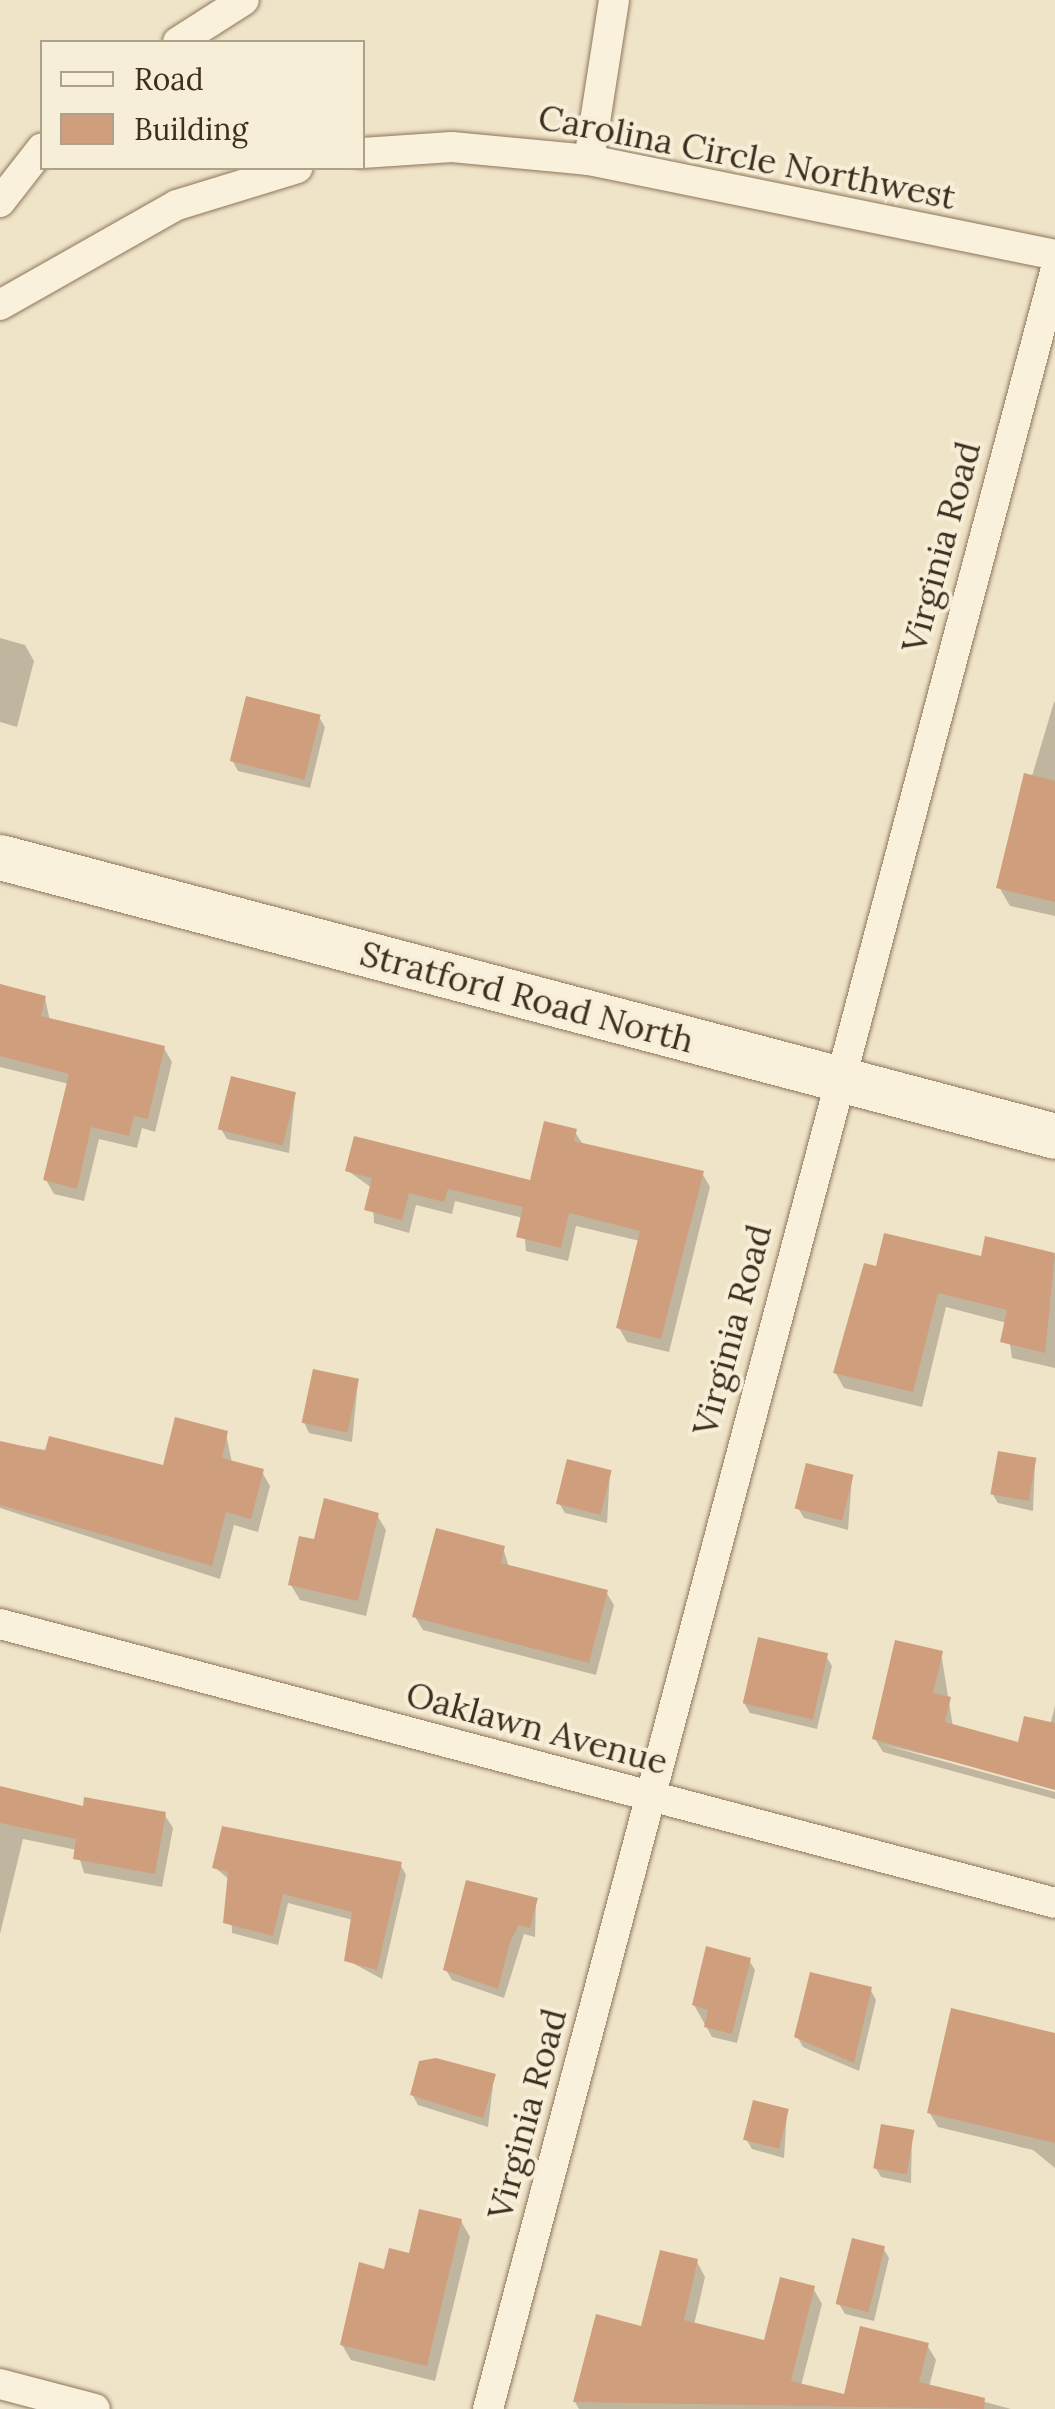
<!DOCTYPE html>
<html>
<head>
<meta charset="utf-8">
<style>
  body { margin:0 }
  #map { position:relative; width:1055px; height:2409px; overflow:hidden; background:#f0e4c8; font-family:Lora,serif }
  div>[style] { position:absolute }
  .shadow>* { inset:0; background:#0003 }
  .building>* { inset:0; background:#cf9f7d; transform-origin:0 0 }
  .roads { filter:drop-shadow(0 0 2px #8d765c) drop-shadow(0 0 2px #8d765c) }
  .street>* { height:30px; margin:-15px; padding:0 15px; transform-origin:15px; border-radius:15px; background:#faf1dc }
  .secondary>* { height:45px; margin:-22.5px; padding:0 22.5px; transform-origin:22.5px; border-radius:22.5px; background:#faf1dc }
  span { translate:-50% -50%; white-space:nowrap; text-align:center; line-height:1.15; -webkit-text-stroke:8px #f7eed8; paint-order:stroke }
  .street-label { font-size:35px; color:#3d2e20 }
  .legend { position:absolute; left:40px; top:40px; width:325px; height:130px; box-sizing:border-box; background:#f7eed8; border:2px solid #ada18e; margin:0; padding:12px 18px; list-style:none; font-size:30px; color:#3d2e20 }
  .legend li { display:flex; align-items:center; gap:20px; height:50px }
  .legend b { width:50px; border:2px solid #ada18e }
</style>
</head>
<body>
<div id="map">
  <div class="shadow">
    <div style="clip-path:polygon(0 638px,25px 645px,34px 661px,17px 727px,0 722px)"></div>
    <div style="clip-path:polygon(1054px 702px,1055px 702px,1055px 916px,1010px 906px,999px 887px)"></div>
    <div style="clip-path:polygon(319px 717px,325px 727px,310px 788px,238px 771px,232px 760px)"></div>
    <div style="clip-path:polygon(0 984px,45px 998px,50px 1021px,164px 1048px,172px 1062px,155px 1132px,142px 1128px,137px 1148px,99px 1139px,84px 1201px,54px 1194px,46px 1180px,69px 1084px,0 1067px)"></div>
    <div style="clip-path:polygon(295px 1095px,289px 1153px,227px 1139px,221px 1129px)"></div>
    <div style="clip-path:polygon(575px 1132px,584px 1146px,702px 1173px,710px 1187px,669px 1352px,627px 1342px,619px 1328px,640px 1241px,576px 1226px,568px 1261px,526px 1251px,523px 1218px,455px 1201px,452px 1214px,416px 1205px,409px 1233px,374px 1223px,372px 1188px,348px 1171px,532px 1183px)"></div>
    <div style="clip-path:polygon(987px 1239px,1055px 1256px,1055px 1368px,1012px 1358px,1007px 1323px,946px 1307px,922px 1407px,844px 1388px,835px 1372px,878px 1269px,983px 1259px)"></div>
    <div style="clip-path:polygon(358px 1381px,352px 1442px,309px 1433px,304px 1422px)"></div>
    <div style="clip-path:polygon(226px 1434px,232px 1463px,262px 1472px,270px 1486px,258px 1532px,234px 1525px,220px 1579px,0 1508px,0 1443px,165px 1468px)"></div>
    <div style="clip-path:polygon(1035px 1461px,1033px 1511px,998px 1503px,992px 1493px)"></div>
    <div style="clip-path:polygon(610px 1472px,607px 1523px,565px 1513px,559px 1503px)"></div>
    <div style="clip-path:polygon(852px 1477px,848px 1530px,804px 1518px,798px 1508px)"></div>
    <div style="clip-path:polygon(377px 1515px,386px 1530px,366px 1616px,300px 1600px,291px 1585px,316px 1542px)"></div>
    <div style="clip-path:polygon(503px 1548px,509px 1567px,606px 1592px,614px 1605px,596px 1675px,423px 1630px,415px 1617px)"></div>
    <div style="clip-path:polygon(941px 1653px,953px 1727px,1019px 1745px,1050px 1725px,1055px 1706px,1055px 1786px,881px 1744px,1055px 1792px,1055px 1799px,883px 1752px,875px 1739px)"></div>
    <div style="clip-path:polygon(826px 1656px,832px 1666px,817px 1729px,750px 1713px,744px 1703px)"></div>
    <div style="clip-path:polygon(0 1788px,85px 1809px,164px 1814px,173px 1828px,162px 1887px,84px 1873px,77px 1850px,23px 1839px,0 1934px)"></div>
    <div style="clip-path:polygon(400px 1864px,406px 1875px,382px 1979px,347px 1960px,353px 1920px,288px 1903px,278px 1945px,232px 1933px,230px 1880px,214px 1867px)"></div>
    <div style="clip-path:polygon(536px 1900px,535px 1937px,524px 1934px,504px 1998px,452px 1980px,446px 1970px)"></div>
    <div style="clip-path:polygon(749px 1960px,755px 1970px,737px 2043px,712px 2037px,694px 2005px)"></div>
    <div style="clip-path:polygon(870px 1989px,876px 2000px,859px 2071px,803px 2047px,797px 2036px)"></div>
    <div style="clip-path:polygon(1055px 2034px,1055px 2168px,1033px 2150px,938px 2127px,929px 2112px)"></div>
    <div style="clip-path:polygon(494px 2076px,488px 2127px,418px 2105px,412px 2094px)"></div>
    <div style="clip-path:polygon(787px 2112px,784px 2158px,752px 2149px,746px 2139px)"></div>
    <div style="clip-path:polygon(912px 2132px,911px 2183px,881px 2177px,875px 2167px)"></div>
    <div style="clip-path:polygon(461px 2221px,470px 2237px,435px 2381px,351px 2360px,342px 2345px,386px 2272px)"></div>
    <div style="clip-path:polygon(883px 2248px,889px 2258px,874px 2321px,845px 2314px,839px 2304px)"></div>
    <div style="clip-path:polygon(697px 2262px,705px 2277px,694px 2325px,766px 2343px,813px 2288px,822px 2304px,801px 2386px,846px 2397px,927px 2345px,936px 2360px,929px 2387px,1011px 2409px,579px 2409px,575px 2402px)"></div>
  </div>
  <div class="building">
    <div style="left:246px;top:696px;width:77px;height:67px;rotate:14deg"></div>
    <div style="clip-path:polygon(1024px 773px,1055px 781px,1055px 902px,996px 888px)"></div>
    <div style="clip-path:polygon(0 984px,46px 996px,41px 1016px,165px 1046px,148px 1119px,134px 1116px,129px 1136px,91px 1127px,77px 1189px,43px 1180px,69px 1074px,0 1056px)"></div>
    <div style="left:231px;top:1076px;width:67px;height:55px;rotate:14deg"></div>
    <div style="clip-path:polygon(544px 1121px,577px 1129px,574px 1141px,704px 1171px,661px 1339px,616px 1328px,640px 1231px,569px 1213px,561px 1248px,516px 1237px,523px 1207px,448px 1189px,444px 1202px,409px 1193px,402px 1220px,364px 1210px,372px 1178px,345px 1171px,354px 1136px,530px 1180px)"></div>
    <div style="clip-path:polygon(884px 1233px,981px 1256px,985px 1236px,1055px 1253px,1045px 1353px,1000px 1342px,1007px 1310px,938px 1293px,913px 1392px,833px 1373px,864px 1263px,876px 1266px)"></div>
    <div style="left:313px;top:1369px;width:47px;height:55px;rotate:12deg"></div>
    <div style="clip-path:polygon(175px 1417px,228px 1431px,222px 1458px,264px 1469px,251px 1519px,226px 1512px,212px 1566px,0 1505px,0 1441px,45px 1451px,49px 1436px,163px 1465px)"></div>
    <div style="left:998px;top:1451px;width:39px;height:44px;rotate:10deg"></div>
    <div style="left:567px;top:1459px;width:46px;height:46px;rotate:14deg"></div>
    <div style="left:806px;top:1463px;width:49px;height:47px;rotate:14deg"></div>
    <div style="clip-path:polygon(324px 1498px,379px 1513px,358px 1601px,288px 1585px,299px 1536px,314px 1539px)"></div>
    <div style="clip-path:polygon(436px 1528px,505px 1546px,501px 1563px,608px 1590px,589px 1663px,412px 1617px)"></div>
    <div style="left:758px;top:1637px;width:72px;height:68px;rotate:13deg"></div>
    <div style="clip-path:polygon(895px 1640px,943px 1651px,933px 1693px,951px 1697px,945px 1722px,1018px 1742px,1024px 1716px,1055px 1723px,1055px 1790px,872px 1739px)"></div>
    <div style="clip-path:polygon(0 1786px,83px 1806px,84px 1797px,166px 1812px,155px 1874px,73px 1859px,76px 1839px,0 1823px)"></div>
    <div style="clip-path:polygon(222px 1826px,402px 1862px,377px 1970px,344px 1961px,352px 1912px,283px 1894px,273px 1936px,223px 1923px,228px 1872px,212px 1868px)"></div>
    <div style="clip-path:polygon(466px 1880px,538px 1898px,530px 1928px,519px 1925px,510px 1942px,498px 1989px,443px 1970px)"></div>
    <div style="clip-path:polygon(706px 1946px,751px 1958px,732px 2034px,704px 2027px,708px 2010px,692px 2005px)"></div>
    <div style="clip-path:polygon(810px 1972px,872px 1987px,854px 2063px,794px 2037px)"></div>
    <div style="clip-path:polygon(951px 2008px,1055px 2033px,1055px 2143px,927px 2113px)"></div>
    <div style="clip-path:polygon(436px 2058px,496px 2074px,483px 2118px,410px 2095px,419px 2061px)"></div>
    <div style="left:753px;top:2100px;width:37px;height:41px;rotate:14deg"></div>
    <div style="left:881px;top:2124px;width:34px;height:45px;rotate:10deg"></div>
    <div style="clip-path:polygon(419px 2209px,462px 2219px,427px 2366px,340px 2345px,359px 2262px,384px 2269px,389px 2248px,409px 2253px)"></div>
    <div style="left:852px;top:2238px;width:34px;height:68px;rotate:14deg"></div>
    <div style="clip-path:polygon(660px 2250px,698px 2259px,684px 2320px,764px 2340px,780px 2277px,815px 2286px,791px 2381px,844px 2394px,860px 2326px,929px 2343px,919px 2382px,985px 2398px,984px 2409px,573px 2402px,596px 2314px,641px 2326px)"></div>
  </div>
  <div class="roads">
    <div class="street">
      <div style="left:178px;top:42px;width:78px;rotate:-32.5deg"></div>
      <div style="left:362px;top:153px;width:90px;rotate:-3.8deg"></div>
      <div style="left:452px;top:147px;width:138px;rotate:5.4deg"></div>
      <div style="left:589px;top:160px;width:476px;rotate:11.5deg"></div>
      <div style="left:589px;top:160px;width:162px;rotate:-81.1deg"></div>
      <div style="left:0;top:202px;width:68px;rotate:-52.1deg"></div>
      <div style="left:0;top:305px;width:203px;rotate:-29.5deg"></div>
      <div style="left:177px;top:205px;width:126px;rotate:-17.1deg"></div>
      <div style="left:0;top:1624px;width:1091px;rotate:14.81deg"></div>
      <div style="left:0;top:2384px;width:98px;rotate:14.7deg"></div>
      <div style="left:488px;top:2409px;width:2211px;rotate:-75.14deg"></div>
    </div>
    <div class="secondary">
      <div style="left:0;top:857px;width:1091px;rotate:14.81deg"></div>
    </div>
  </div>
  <div class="street-label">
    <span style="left:747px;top:157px;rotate:11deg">Carolina Circle Northwest</span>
    <span style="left:941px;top:547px;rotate:-75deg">Virginia Road</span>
    <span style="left:527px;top:997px;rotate:15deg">Stratford Road North</span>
    <span style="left:732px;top:1330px;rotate:-75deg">Virginia Road</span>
    <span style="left:537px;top:1728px;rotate:15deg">Oaklawn Avenue</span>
    <span style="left:527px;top:2114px;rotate:-75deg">Virginia Road</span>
  </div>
  <ul class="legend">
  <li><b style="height:12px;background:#faf1dc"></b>Road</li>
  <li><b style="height:28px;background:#cf9f7d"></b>Building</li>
  </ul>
</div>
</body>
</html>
